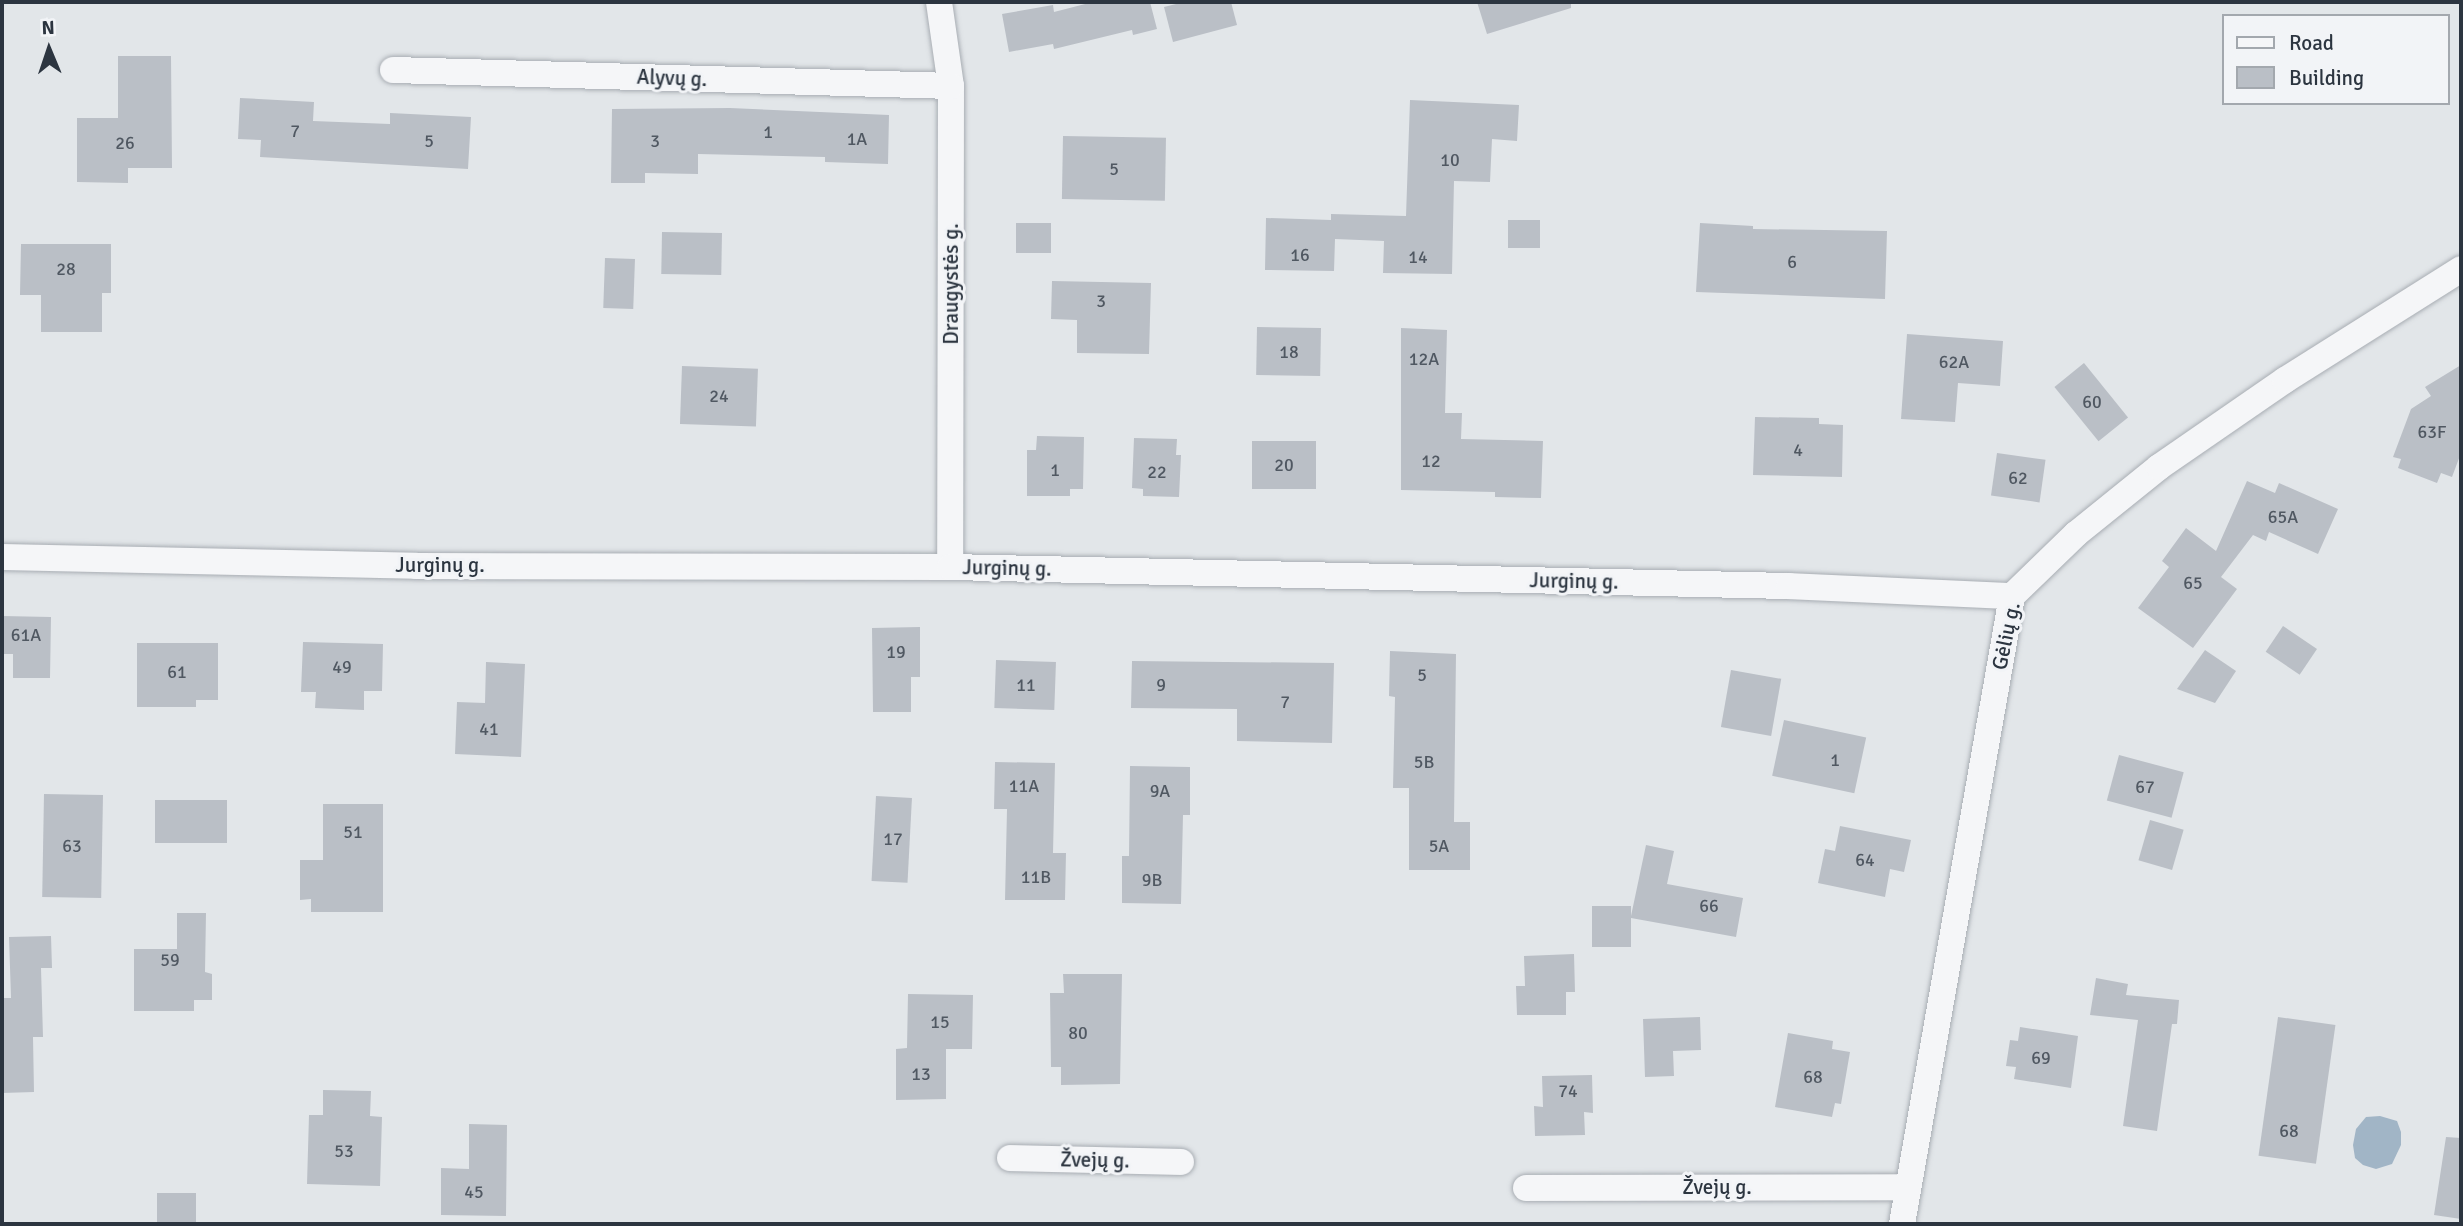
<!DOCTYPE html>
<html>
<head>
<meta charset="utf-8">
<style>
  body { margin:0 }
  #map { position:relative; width:2463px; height:1226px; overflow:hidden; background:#e2e6e9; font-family:Signika,sans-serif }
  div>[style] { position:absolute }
  .water>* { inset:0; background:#a1b5c6 }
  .building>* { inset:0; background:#babfc6; transform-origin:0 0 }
  .roads { filter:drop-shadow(0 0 2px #a8adb3) drop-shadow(0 0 2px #a8adb3) }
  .minor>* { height:26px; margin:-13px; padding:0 13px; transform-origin:13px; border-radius:13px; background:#f5f6f8 }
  span { translate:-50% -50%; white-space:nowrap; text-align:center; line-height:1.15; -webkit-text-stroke:6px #f2f4f7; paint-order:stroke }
  .number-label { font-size:18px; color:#505862 }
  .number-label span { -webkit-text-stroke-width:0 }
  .street-label { font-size:21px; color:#2c3540 }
  .frame { position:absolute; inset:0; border:4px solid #2c3540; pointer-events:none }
  .legend { position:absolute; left:2222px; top:14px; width:228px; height:91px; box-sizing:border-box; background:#f2f4f7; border:2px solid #a3a8ae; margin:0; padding:9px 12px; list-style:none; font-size:21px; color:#2c3540 }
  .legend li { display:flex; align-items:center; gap:14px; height:35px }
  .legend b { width:35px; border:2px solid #a3a8ae }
  .north { position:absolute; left:14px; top:14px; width:70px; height:70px; -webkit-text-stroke:5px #f2f4f7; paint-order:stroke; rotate:358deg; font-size:19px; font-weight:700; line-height:28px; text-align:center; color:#2c3540 }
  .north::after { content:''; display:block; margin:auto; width:24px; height:32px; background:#2c3540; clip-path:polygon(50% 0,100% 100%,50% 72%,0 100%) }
</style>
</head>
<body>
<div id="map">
  <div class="water">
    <div style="clip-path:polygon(2380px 1116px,2397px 1121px,2401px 1132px,2401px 1145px,2392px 1164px,2376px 1169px,2363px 1165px,2355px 1158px,2353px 1145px,2356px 1129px,2366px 1117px)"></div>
  </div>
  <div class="building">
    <div style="clip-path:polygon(1093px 2px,1150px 2px,1157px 29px,1133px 35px,1132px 30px,1054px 49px,1053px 44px,1009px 52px,1002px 14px,1053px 5px,1054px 12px)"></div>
    <div style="clip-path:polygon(1184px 2px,1231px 2px,1237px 25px,1173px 42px,1164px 7px)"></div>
    <div style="clip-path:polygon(1477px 2px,1571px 2px,1571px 8px,1487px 34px)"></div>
    <div style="clip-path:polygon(118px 56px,171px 56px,172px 168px,128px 168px,128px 183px,77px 182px,77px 118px,118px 118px)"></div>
    <div style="clip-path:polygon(240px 98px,314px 102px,313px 121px,390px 124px,390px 113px,471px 117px,468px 169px,260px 157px,261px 140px,238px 139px)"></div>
    <div style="clip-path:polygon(1410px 100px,1519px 105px,1517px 141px,1492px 139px,1490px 182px,1454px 181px,1452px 274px,1383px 273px,1384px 241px,1335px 239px,1334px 271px,1265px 270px,1266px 218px,1331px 220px,1331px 214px,1406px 216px)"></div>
    <div style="clip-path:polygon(730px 108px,889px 115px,888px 164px,825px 162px,825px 157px,698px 154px,698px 174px,645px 173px,645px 183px,611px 183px,612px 109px)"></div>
    <div style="left:1063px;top:136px;width:103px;height:63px;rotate:1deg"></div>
    <div style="left:1508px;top:220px;width:32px;height:28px"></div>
    <div style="left:1016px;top:223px;width:35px;height:30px"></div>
    <div style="clip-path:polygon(1700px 223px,1753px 226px,1753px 229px,1887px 231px,1885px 299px,1696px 292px)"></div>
    <div style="left:662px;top:232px;width:60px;height:42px;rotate:1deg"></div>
    <div style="clip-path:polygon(21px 244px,111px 244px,111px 293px,102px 293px,102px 332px,41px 332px,41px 295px,20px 295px)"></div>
    <div style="left:605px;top:258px;width:30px;height:50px;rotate:2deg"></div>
    <div style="clip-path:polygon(1052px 281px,1151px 283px,1149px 354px,1077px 353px,1077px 320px,1051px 319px)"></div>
    <div style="left:1257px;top:327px;width:64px;height:48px;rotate:1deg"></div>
    <div style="clip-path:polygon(1401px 328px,1447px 330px,1445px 413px,1462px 413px,1461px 439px,1543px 441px,1541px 498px,1495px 497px,1495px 492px,1401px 490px)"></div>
    <div style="clip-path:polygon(1907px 334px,2003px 341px,2000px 386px,1958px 383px,1955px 422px,1901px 419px)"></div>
    <div style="left:2084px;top:363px;width:70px;height:38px;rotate:51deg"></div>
    <div style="clip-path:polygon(2461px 365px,2461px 453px,2452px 477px,2441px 473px,2437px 483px,2398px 468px,2401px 459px,2393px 457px,2411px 409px,2431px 396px,2425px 387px)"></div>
    <div style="left:682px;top:366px;width:76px;height:58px;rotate:2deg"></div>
    <div style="clip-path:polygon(1755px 417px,1819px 418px,1819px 424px,1843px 425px,1842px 477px,1753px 475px)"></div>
    <div style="clip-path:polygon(1037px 436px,1084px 437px,1083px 489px,1070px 489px,1070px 496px,1027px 496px,1027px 450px,1036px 450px)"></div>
    <div style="clip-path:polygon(1134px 438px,1177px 439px,1176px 455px,1181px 455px,1179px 497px,1143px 496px,1143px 489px,1132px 488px)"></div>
    <div style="left:1252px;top:441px;width:64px;height:48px"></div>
    <div style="left:1997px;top:453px;width:49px;height:43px;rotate:8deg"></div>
    <div style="clip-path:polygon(2247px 481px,2275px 493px,2279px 483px,2338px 509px,2318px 554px,2269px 532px,2266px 541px,2253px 535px,2221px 577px,2237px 589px,2193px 648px,2138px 608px,2169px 567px,2162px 561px,2186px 528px,2216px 551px)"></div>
    <div style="clip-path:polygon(2px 616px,51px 617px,50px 678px,13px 678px,13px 654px,2px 654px)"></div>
    <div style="left:2283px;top:626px;width:41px;height:31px;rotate:34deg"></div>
    <div style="clip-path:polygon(920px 627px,920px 677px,911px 677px,911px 712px,873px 712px,872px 628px)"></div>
    <div style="clip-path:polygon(303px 642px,383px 644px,382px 691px,364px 691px,364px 710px,315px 708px,316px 692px,301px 692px)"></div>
    <div style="clip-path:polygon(137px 643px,218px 643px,218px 700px,196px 700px,196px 707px,137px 707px)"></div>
    <div style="clip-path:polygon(2205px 650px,2236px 671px,2215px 703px,2177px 689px)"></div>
    <div style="clip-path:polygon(1390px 651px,1456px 654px,1454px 822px,1470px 822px,1470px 870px,1409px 870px,1409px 788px,1393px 788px,1395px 697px,1389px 696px)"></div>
    <div style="left:996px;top:660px;width:60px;height:48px;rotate:2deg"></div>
    <div style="clip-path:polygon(1132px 661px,1334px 663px,1332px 743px,1237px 741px,1237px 709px,1131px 708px)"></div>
    <div style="clip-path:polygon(486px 662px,525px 664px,521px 757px,455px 754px,457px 702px,485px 703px)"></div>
    <div style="left:1731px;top:670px;width:51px;height:58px;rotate:10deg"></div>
    <div style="left:1784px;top:720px;width:84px;height:57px;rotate:12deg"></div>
    <div style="left:2119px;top:755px;width:67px;height:47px;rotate:15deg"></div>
    <div style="clip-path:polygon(995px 762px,1055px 763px,1053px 853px,1066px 853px,1065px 900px,1005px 900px,1007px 809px,994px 809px)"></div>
    <div style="clip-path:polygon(1130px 766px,1190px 767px,1190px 815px,1183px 815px,1181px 904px,1122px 903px,1122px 856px,1129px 856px)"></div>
    <div style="left:44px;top:794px;width:59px;height:103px;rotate:1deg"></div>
    <div style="left:876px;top:796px;width:36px;height:85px;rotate:3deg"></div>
    <div style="left:155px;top:800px;width:72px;height:43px"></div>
    <div style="clip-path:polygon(323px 804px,383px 804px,383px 912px,311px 912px,311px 899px,300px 900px,300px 860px,323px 860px)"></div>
    <div style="left:2150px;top:820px;width:35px;height:42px;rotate:16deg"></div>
    <div style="clip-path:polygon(1840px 826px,1911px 840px,1904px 872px,1890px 869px,1885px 897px,1818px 883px,1825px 849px,1835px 851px)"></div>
    <div style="clip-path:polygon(1646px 845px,1674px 851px,1667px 884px,1743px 898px,1736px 937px,1631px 918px,1631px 947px,1592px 947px,1592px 906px,1631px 906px,1631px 916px)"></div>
    <div style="clip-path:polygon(177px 913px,206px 913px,205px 972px,212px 974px,212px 1000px,194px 1000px,194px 1011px,134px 1011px,134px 949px,177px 949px)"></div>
    <div style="clip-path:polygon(51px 936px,52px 968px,41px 968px,43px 1037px,33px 1037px,34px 1092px,2px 1093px,2px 998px,11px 998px,9px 937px)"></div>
    <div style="clip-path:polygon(1574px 954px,1575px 992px,1566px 992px,1566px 1015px,1517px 1015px,1516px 986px,1525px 986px,1524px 956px)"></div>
    <div style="clip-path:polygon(1063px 974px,1122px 974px,1120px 1084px,1061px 1085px,1061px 1067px,1051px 1067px,1050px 993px,1064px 993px)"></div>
    <div style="clip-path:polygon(2096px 978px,2128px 984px,2126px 995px,2179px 1000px,2177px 1024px,2172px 1024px,2157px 1131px,2123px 1126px,2138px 1020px,2090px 1015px)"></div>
    <div style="clip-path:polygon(908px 994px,973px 995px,972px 1049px,946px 1049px,946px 1099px,896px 1100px,896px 1049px,907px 1048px)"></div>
    <div style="clip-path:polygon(1700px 1017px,1701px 1050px,1673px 1051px,1674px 1076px,1645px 1077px,1643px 1019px)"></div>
    <div style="left:2278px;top:1017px;width:58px;height:140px;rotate:8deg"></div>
    <div style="clip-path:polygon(2020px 1027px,2078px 1036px,2071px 1088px,2014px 1079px,2016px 1067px,2006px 1066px,2010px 1040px,2018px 1041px)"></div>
    <div style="clip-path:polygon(1788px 1033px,1833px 1041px,1832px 1049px,1850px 1052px,1841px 1104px,1835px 1103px,1832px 1117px,1775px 1107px)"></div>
    <div style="clip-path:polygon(1592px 1075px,1593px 1113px,1584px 1112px,1585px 1135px,1535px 1136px,1534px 1106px,1543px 1107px,1542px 1076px)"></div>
    <div style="clip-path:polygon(323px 1090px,371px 1091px,370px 1116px,382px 1117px,380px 1186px,307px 1184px,309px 1115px,323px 1115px)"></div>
    <div style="clip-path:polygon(469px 1124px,507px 1125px,506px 1216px,441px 1215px,441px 1168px,469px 1169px)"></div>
    <div style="clip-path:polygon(2446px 1137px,2461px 1138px,2461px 1219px,2434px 1215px)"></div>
    <div style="left:157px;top:1193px;width:39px;height:31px"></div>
  </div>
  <div class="roads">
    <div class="minor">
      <div style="left:939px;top:2px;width:85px;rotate:81.9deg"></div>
      <div style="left:951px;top:86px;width:481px;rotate:90.1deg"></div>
      <div style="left:393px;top:70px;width:558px;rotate:1.64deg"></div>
      <div style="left:2px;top:557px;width:414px;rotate:1.2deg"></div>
      <div style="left:416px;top:566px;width:534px;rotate:0.11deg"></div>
      <div style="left:950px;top:567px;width:839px;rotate:1.3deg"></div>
      <div style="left:1789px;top:586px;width:223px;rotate:2.6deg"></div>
      <div style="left:1010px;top:1158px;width:171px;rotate:1.3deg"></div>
      <div style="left:1526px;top:1188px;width:382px;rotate:-0.1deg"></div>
      <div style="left:1902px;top:1224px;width:638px;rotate:-80.06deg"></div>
      <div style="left:2012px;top:596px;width:89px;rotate:-44.1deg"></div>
      <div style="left:2076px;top:534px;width:107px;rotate:-38.9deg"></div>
      <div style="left:2159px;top:467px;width:153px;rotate:-34.6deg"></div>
      <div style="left:2285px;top:380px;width:208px;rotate:-32.2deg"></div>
    </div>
  </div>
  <div class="number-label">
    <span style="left:295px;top:131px">7</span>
    <span style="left:768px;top:132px">1</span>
    <span style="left:857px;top:139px">1A</span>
    <span style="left:429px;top:141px">5</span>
    <span style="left:655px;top:141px">3</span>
    <span style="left:125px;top:143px">26</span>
    <span style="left:1450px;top:160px">10</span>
    <span style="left:1114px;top:169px">5</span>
    <span style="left:1300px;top:255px">16</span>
    <span style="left:1418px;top:257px">14</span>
    <span style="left:1792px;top:262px">6</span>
    <span style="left:66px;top:269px">28</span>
    <span style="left:1101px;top:301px">3</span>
    <span style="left:1289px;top:352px">18</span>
    <span style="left:1424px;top:359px">12A</span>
    <span style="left:1954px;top:362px">62A</span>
    <span style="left:719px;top:396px">24</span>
    <span style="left:2092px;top:402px">60</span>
    <span style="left:2432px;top:432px">63F</span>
    <span style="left:1798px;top:450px">4</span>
    <span style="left:1431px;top:461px">12</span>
    <span style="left:1284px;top:465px">20</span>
    <span style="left:1055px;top:470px">1</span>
    <span style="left:1157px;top:472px">22</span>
    <span style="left:2018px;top:478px">62</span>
    <span style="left:2283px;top:517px">65A</span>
    <span style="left:2193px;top:583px">65</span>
    <span style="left:26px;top:635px">61A</span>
    <span style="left:896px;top:652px">19</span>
    <span style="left:342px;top:667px">49</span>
    <span style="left:177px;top:672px">61</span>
    <span style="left:1422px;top:675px">5</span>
    <span style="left:1026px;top:685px">11</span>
    <span style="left:1161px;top:685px">9</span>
    <span style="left:1285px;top:702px">7</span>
    <span style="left:489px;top:729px">41</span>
    <span style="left:1835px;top:760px">1</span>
    <span style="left:1424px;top:762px">5B</span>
    <span style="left:1024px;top:786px">11A</span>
    <span style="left:2145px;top:787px">67</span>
    <span style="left:1160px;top:791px">9A</span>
    <span style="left:353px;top:832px">51</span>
    <span style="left:893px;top:839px">17</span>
    <span style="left:72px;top:846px">63</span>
    <span style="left:1439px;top:846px">5A</span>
    <span style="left:1865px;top:860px">64</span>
    <span style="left:1036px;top:877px">11B</span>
    <span style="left:1152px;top:880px">9B</span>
    <span style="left:1709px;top:906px">66</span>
    <span style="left:170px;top:960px">59</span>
    <span style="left:940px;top:1022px">15</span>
    <span style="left:1078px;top:1033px">80</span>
    <span style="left:2041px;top:1058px">69</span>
    <span style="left:921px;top:1074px">13</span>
    <span style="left:1813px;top:1077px">68</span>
    <span style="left:1568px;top:1091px">74</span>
    <span style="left:2289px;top:1131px">68</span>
    <span style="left:344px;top:1151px">53</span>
    <span style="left:474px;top:1192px">45</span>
  </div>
  <div class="street-label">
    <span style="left:672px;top:78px;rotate:2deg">Alyvų g.</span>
    <span style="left:951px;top:284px;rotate:-90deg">Draugystės g.</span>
    <span style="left:440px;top:565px">Jurginų g.</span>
    <span style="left:1007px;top:568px;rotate:1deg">Jurginų g.</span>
    <span style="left:1574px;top:581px;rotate:1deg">Jurginų g.</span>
    <span style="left:2006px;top:636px;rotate:-78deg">Gėlių g.</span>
    <span style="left:1095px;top:1160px;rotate:1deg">Žvejų g.</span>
    <span style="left:1717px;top:1187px">Žvejų g.</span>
  </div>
  <div class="frame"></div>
  <ul class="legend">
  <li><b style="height:9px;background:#f5f6f8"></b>Road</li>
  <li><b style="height:19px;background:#babfc6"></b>Building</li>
  </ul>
  <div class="north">N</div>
</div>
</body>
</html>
